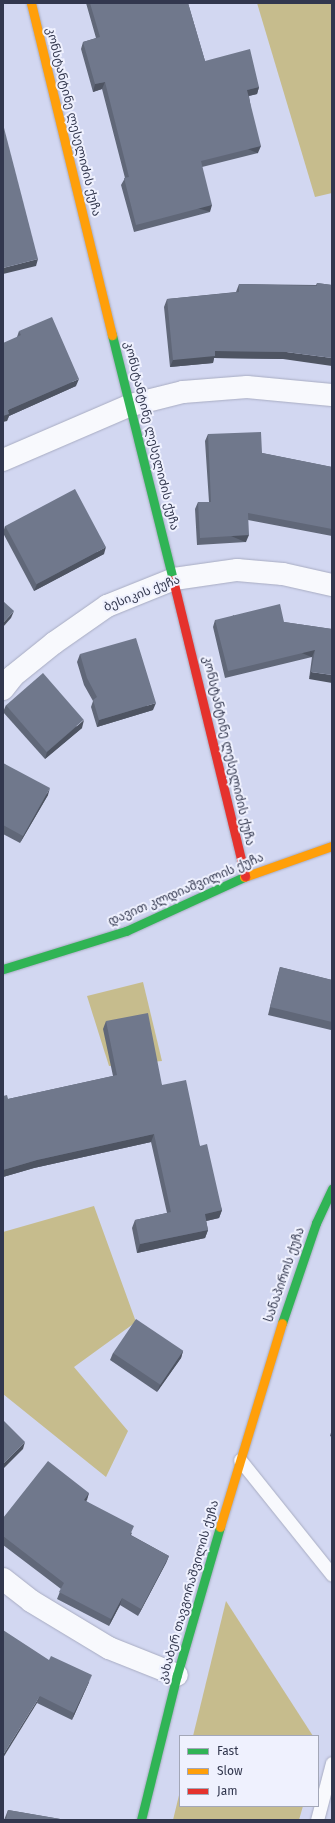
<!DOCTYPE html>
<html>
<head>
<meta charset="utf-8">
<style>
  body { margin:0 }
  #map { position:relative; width:335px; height:1823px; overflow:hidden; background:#d2d7f1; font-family:"Fira Sans","Noto Sans Georgian",sans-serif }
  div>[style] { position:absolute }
  .green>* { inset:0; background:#c6bc8d }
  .roads { filter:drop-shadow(0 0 1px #a8acc2) drop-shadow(0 0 1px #a8acc2) }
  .lane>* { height:13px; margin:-6.5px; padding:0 6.5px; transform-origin:6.5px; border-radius:6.5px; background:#f8f9fd }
  .street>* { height:22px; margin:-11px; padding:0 11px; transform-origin:11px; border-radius:11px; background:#f8f9fd }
  .fast>* { height:9px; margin:-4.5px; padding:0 4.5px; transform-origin:4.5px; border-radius:4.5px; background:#30b455 }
  .slow>* { height:9px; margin:-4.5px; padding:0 4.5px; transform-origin:4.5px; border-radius:4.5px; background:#ff9f0a }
  .jam>* { height:9px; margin:-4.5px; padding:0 4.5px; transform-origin:4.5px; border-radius:4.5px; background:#e5322d }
  .wall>* { inset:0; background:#606778 }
  .shaded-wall>* { inset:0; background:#4e5462; transform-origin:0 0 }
  .building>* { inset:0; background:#70788c; transform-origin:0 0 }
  span { translate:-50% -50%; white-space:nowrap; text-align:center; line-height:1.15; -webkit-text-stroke:4px #eff1fe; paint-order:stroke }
  .street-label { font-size:12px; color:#32374e }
  .frame { position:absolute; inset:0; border:4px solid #32374e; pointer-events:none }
  .legend { position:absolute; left:179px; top:1735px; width:140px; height:72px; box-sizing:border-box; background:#eff1fe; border:1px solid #a3a7b8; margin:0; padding:5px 7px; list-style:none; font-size:12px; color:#32374e }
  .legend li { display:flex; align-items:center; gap:8px; height:20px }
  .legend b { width:20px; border:1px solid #a3a7b8 }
</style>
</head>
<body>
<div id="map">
  <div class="green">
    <div style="clip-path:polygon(257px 3px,332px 3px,332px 193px,315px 197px)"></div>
    <div style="clip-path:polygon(143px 982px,162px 1061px,109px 1066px,87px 996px)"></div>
    <div style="clip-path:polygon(94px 1206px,136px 1322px,74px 1367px,128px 1431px,106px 1477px,3px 1394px,3px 1232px)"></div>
    <div style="clip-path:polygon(226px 1601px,313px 1736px,193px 1736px)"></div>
    <div style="clip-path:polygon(180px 1791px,180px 1806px,303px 1806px,299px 1820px,173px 1820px)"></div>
  </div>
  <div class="roads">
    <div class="lane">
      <div style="left:240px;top:1460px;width:147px;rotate:51.3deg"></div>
      <div style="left:317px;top:1820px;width:59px;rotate:-75.3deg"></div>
    </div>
    <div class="street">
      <div style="left:3px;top:460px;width:139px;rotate:-23.3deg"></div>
      <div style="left:131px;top:405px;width:54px;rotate:-14deg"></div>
      <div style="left:183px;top:392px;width:64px;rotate:-4.5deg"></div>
      <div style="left:247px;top:387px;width:85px;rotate:5.4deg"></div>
      <div style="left:3px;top:689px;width:16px;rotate:-52deg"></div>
      <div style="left:13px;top:676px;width:53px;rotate:-38.8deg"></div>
      <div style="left:54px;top:643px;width:65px;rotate:-34.9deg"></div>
      <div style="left:107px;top:606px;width:72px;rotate:-21.9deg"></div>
      <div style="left:174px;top:579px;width:64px;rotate:-8.1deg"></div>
      <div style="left:237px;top:570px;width:46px;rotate:5deg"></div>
      <div style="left:283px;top:574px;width:50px;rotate:12.7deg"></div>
      <div style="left:3px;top:1579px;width:36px;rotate:38deg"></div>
      <div style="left:31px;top:1601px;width:91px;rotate:31.1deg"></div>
      <div style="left:109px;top:1648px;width:73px;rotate:21.7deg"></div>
    </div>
    <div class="fast">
      <div style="left:112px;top:335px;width:252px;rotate:76deg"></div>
      <div style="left:3px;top:969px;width:129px;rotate:-17.2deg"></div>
      <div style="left:126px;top:931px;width:130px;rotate:-24.6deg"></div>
      <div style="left:282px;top:1323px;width:106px;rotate:-71.2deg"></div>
      <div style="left:316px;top:1223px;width:38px;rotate:-65deg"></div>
      <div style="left:141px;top:1820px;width:149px;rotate:-76.1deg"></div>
      <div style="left:177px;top:1675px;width:154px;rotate:-73.8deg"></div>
    </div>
    <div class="slow">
      <div style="left:31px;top:3px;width:342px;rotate:76.3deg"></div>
      <div style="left:244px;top:877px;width:93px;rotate:-19.4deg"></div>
      <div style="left:220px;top:1527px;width:213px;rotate:-73.1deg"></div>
    </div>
    <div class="jam">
      <div style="left:173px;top:580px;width:305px;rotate:76.3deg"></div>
    </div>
  </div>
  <div class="wall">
    <div style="clip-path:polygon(86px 3px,188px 3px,205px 61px,259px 87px,257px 94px,249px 96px,258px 153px,202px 167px,210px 212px,134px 232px,121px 185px,125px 178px,102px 89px,93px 92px,81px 49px,83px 42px,96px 38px)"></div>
    <div style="clip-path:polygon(317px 283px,332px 285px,283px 359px,214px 358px,213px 363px,170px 367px,164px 307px,167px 299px,236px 292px,239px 284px,316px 285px)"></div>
    <div style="clip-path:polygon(19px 331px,76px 386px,9px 416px,7px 421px,17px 337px)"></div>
    <div style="clip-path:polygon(208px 434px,262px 453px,332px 467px,332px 536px,248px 520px,246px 542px,197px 545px,195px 509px,198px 502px,209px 502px,205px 441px)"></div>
    <div style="clip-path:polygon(5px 526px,104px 554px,34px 591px,3px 533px)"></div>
    <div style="clip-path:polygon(215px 620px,284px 622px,332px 629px,309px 679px,312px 657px,225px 678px,213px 627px)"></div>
    <div style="clip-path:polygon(80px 654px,153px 710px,97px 727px,91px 707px,93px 701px,84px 685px,77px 662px)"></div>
    <div style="clip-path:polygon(6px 705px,82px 728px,45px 759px,3px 712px)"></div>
    <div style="clip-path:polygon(3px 763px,48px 795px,20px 843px,3px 834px)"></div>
    <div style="clip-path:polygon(280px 967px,332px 980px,332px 1027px,331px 1030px,268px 1015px,278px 974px)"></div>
    <div style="clip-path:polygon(106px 1021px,162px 1085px,200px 1146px,222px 1210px,219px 1218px,206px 1221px,208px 1230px,205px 1238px,137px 1253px,132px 1228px,135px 1220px,167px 1213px,151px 1142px,34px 1168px,3px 1177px,3px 1096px,8px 1099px,113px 1076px,103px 1029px)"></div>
    <div style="clip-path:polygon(183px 1351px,181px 1358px,157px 1392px,110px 1360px,113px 1353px)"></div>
    <div style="clip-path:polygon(332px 1429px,332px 1437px,330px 1436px)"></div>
    <div style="clip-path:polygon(89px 1493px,86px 1501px,132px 1533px,131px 1535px,169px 1556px,166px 1563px,138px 1616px,120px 1605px,109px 1626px,57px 1599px,61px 1589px,3px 1545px,3px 1518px)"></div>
    <div style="clip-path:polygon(49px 1660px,89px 1682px,72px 1720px,37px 1703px)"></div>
    <div style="clip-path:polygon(8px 1810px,66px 1820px,4px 1820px)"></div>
  </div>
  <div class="shaded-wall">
    <div style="clip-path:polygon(105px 82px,102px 89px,93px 92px,95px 84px)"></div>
    <div style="clip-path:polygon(259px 87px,257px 94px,244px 97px,247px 90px)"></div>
    <div style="left:261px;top:146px;width:8px;height:62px;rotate:113deg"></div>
    <div style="left:212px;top:205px;width:7px;height:79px;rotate:106deg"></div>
    <div style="clip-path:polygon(38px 259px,36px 266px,3px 274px,3px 268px)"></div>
    <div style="clip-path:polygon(215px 351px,286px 352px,332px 358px,332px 366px,283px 359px,214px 358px,213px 363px,170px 367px,173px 360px)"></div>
    <div style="clip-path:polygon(79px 379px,76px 386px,9px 416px,7px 421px,3px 422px,3px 416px,8px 410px)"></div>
    <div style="left:249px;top:535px;width:8px;height:49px;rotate:113deg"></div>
    <div style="clip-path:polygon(106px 547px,104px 554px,34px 591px,37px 584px)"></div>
    <div style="clip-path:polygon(14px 611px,11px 618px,3px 627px,3px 623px)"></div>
    <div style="left:315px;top:650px;width:8px;height:89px;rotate:113deg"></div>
    <div style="clip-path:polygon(311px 672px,332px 675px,332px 683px,309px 679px)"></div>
    <div style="clip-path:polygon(156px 703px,153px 710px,97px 727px,99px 720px)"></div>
    <div style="clip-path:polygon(84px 720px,82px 728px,45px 759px,47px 752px)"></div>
    <div style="clip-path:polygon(50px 788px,48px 795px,20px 843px,23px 836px)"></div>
    <div style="clip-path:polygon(154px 1134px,151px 1142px,34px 1168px,3px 1177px,3px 1170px,37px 1160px)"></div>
    <div style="clip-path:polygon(222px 1210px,219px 1218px,202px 1222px,205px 1214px)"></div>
    <div style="clip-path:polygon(208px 1230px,205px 1238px,137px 1253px,140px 1244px)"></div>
    <div style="clip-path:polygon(183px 1351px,181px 1358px,157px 1392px,160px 1385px)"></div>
    <div style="clip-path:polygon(25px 1442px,23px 1449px,3px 1469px,3px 1464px)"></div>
    <div style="clip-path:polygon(89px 1493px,87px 1500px,81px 1507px,84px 1500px)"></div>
    <div style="clip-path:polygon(169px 1556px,166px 1563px,138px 1616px,141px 1609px)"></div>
    <div style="clip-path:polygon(122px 1598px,120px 1605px,109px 1626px,111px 1619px)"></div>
    <div style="clip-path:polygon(92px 1675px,89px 1682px,72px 1720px,74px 1713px)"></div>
    <div style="clip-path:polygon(40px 1696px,37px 1703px,3px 1758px,3px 1755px)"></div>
  </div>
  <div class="building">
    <div style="clip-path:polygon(90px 3px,188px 3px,205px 61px,250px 49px,259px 87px,247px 90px,261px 146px,201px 161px,212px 205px,136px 225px,124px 178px,129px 177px,105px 82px,95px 84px,83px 42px,100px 37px)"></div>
    <div style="clip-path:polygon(3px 124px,38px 259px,3px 268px)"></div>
    <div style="clip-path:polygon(317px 283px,332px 285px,332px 358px,286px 352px,215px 351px,215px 356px,173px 360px,167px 299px,239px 292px,239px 284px,317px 286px)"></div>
    <div style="clip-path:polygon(52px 317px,79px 379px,8px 410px,9px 414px,3px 416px,3px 343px,21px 335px,19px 331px)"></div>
    <div style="clip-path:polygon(261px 432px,262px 453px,332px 467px,332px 529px,248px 513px,249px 535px,200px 538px,198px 502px,211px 502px,208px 434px)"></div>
    <div style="left:75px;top:489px;width:66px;height:79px;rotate:62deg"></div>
    <div style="clip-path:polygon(3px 601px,14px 611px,3px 623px)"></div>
    <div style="clip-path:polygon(280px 604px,284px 622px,332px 629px,332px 675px,311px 672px,315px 650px,228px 671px,215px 620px)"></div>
    <div style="clip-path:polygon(136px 638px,156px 703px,99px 720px,93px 700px,97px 697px,87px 678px,80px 654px)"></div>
    <div style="left:43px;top:673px;width:62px;height:49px;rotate:49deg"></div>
    <div style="clip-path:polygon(3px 763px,50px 788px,23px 836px,3px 825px)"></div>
    <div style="clip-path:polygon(280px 967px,332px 980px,332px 1022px,270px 1007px)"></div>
    <div style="clip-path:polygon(148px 1013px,162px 1085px,186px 1080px,200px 1146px,207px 1144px,222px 1210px,205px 1214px,208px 1230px,140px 1244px,135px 1220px,171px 1212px,154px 1134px,37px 1160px,3px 1170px,3px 1096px,7px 1095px,8px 1099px,117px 1075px,106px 1021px)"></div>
    <div style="left:136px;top:1319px;width:57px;height:41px;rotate:34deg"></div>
    <div style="clip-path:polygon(3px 1420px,25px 1442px,3px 1464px)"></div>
    <div style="clip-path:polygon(48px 1461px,89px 1493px,84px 1500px,134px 1526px,130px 1535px,169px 1556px,141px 1609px,122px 1598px,111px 1619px,59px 1592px,64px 1583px,3px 1536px,3px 1518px)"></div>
    <div style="clip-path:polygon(3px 1630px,49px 1660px,51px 1656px,92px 1675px,74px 1713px,40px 1696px,3px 1755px)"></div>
    <div style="clip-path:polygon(8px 1810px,66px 1820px,6px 1820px)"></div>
  </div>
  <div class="street-label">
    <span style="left:73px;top:122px;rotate:76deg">კონსტანტინე ლესელიძის ქუჩა</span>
    <span style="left:151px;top:436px;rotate:76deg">კონსტანტინე ლესელიძის ქუჩა</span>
    <span style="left:142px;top:594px;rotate:-21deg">ბესიკის ქუჩა</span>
    <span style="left:228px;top:751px;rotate:77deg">კონსტანტინე ლესელიძის ქუჩა</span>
    <span style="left:186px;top:890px;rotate:-23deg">დავით კლდიაშვილის ქუჩა</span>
    <span style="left:285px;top:1275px;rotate:-71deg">სანაპიროს ქუჩა</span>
    <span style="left:189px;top:1592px;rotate:-74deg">კახაბერ თავგორაშვილის ქუჩა</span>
  </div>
  <div class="frame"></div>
  <ul class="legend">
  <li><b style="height:5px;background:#30b455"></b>Fast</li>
  <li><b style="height:5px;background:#ff9f0a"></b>Slow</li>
  <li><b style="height:5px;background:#e5322d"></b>Jam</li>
  </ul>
</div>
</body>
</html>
